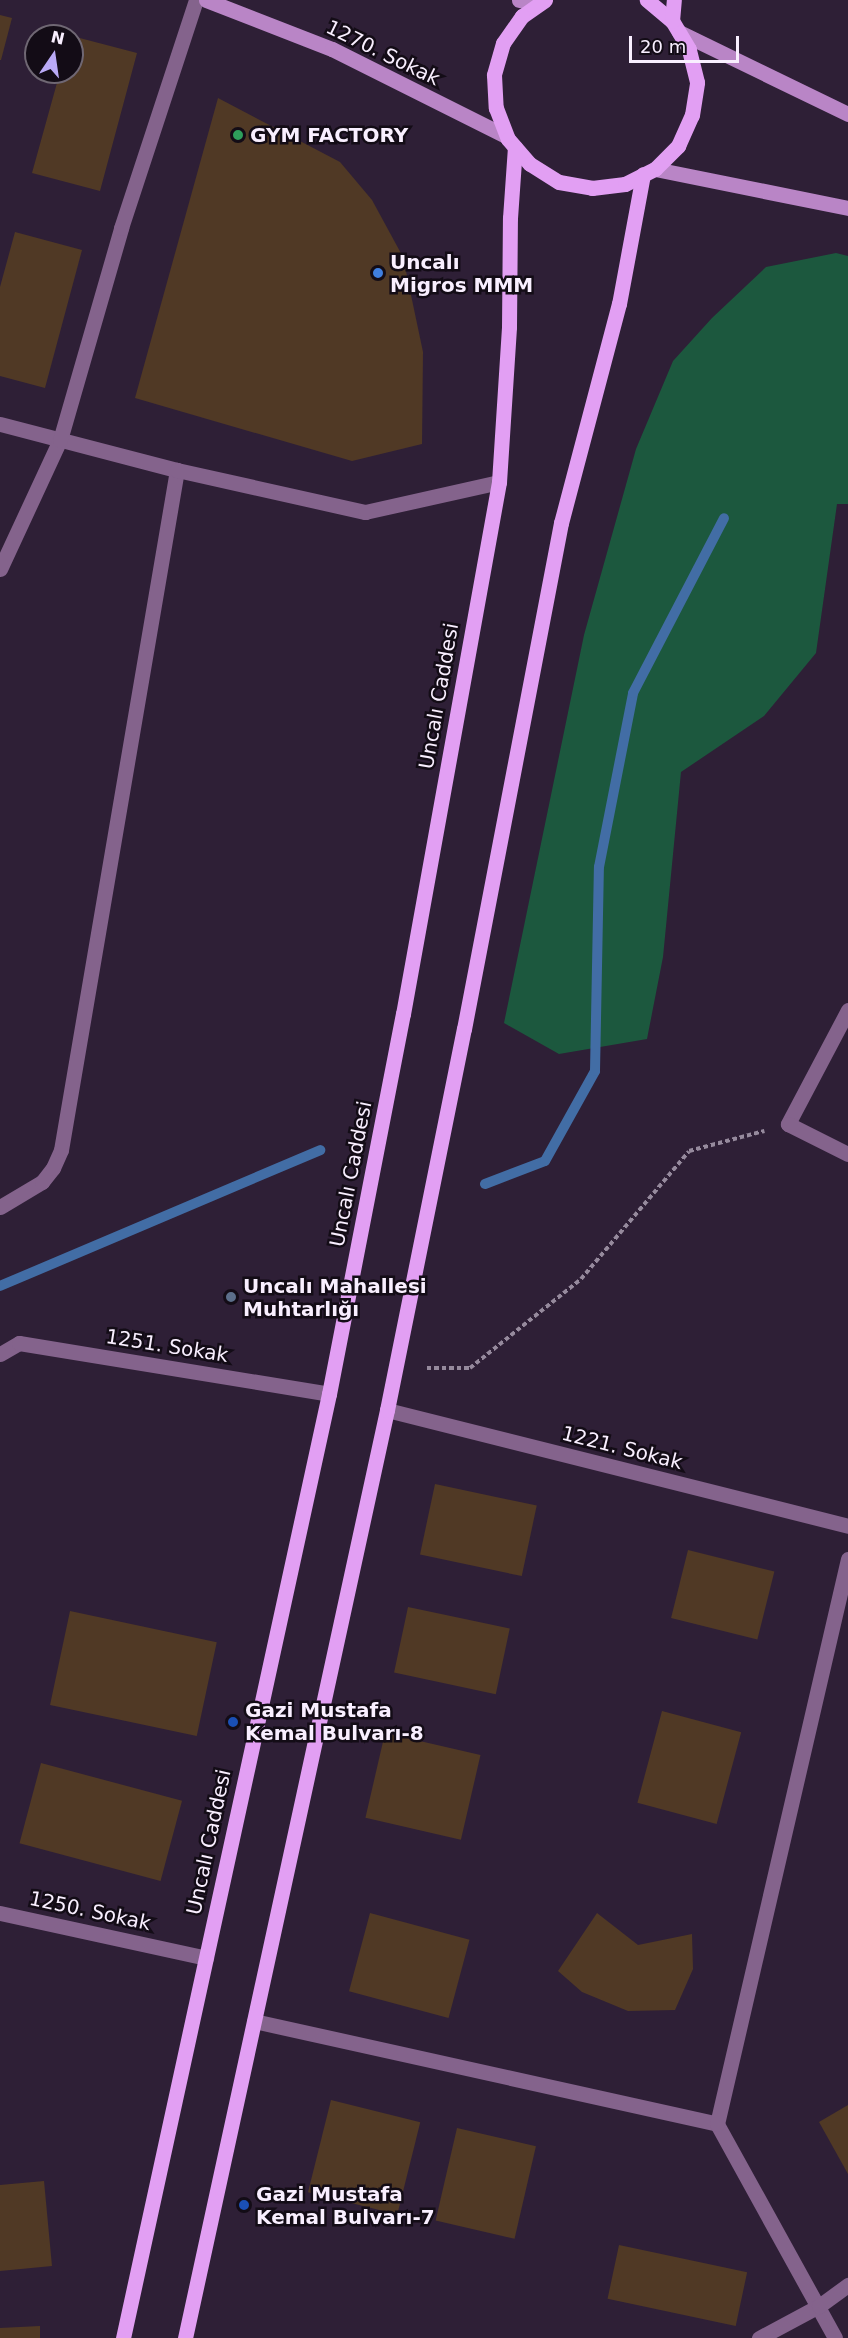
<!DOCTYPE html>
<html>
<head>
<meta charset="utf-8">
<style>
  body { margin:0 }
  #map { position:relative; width:848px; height:2338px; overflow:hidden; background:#2e1f36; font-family:"DejaVu Sans",sans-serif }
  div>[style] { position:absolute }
  .green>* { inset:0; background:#1c583e }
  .stream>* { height:10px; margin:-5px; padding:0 5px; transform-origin:5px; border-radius:5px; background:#426da5 }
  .building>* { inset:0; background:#503925; transform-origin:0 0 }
  .path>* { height:4px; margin-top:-2px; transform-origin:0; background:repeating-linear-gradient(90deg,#968a9d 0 4.5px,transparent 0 7.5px) }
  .lane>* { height:15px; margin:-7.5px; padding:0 7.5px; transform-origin:7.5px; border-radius:7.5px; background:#84638c }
  .street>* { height:15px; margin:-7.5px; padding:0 7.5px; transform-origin:7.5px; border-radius:7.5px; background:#84638c }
  .secondary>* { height:15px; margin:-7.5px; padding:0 7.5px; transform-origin:7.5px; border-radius:7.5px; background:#b985c6 }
  .primary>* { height:15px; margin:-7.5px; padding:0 7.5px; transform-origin:7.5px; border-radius:7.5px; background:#e29ff3 }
  .dots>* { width:16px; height:16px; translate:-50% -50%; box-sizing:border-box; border:3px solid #130c16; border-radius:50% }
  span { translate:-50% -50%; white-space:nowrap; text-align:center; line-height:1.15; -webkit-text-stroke:5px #130c16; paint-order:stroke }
  .street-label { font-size:20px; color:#f9efff }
  .poi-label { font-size:20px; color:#f9efff; font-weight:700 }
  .left { translate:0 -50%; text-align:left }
  .north { position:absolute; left:24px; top:24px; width:60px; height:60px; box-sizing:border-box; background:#130c16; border:2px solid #6f6773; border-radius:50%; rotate:13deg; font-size:16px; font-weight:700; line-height:24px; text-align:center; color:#f9efff }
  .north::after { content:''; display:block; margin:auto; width:21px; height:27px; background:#baaaf6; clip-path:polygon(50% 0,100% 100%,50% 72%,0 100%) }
  .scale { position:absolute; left:629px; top:36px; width:110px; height:27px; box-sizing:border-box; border:3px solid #f9efff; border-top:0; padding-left:8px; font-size:18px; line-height:21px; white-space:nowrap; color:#f9efff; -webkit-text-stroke:4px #130c16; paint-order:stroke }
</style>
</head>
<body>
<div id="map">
  <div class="green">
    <div style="clip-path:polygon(836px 253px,848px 256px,848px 504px,837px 504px,816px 653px,764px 716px,681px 772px,663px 957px,647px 1039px,559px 1054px,504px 1023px,584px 635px,636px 449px,673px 361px,712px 318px,766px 267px)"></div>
  </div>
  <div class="stream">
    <div style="left:485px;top:1184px;width:64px;rotate:-21deg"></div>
    <div style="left:545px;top:1161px;width:103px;rotate:-60.9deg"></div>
    <div style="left:595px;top:1071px;width:204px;rotate:-88.9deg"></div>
    <div style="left:599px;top:867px;width:177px;rotate:-78.9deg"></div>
    <div style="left:633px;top:693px;width:197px;rotate:-62.5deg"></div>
    <div style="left:0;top:1286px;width:348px;rotate:-23deg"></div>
  </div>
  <div class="building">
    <div style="clip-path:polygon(0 15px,12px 18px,1px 60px,0 60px)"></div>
    <div style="clip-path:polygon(72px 36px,137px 53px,100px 191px,32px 173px,60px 72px,72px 72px)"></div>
    <div style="clip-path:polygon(218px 98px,340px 162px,372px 200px,403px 257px,423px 352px,422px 444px,352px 461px,135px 398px)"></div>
    <div style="clip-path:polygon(15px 232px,82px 250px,45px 388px,0 376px,0 287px)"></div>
    <div style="left:435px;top:1484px;width:104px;height:72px;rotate:12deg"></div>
    <div style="left:688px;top:1550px;width:89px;height:70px;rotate:14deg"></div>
    <div style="left:408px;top:1607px;width:104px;height:67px;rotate:12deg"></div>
    <div style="left:70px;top:1611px;width:150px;height:96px;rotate:12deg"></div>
    <div style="left:662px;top:1711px;width:82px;height:95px;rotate:15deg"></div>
    <div style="left:385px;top:1733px;width:98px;height:87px;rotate:13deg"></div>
    <div style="left:41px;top:1763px;width:146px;height:83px;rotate:15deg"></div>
    <div style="left:370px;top:1913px;width:103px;height:81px;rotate:15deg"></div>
    <div style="clip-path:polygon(597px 1913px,638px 1945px,692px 1934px,693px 1969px,675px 2010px,628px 2011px,582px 1992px,558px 1971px)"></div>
    <div style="left:331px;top:2100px;width:92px;height:95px;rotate:14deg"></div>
    <div style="clip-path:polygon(848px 2105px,848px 2174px,819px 2122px)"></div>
    <div style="left:457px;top:2128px;width:81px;height:95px;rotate:13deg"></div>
    <div style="clip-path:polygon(44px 2181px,52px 2266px,0 2271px,0 2185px)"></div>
    <div style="left:619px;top:2245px;width:131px;height:55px;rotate:12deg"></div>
    <div style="clip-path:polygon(40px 2326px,40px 2338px,0 2338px,0 2328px)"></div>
  </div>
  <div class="path">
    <div style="left:427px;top:1368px;width:43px"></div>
    <div style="left:470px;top:1368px;width:142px;rotate:-38.7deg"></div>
    <div style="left:581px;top:1279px;width:167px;rotate:-49.8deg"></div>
    <div style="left:689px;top:1151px;width:78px;rotate:-14.9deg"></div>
  </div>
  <div class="lane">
    <div style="left:0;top:1207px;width:49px;rotate:-30.8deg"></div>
    <div style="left:42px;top:1182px;width:18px;rotate:-52deg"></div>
    <div style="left:53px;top:1168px;width:20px;rotate:-66deg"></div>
    <div style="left:61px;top:1150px;width:690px;rotate:-80.32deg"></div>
  </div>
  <div class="street">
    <div style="left:0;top:424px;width:183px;rotate:14.6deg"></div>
    <div style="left:177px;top:470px;width:193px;rotate:12.6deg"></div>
    <div style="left:365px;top:512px;width:137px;rotate:-12.6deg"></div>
    <div style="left:0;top:569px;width:142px;rotate:-65.1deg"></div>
    <div style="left:60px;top:440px;width:221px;rotate:-73.9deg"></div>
    <div style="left:121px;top:228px;width:240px;rotate:-71.8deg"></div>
    <div style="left:848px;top:1010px;width:129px;rotate:117.8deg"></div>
    <div style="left:788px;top:1124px;width:67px;rotate:26.6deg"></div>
    <div style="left:0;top:1354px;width:22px;rotate:-30deg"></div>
    <div style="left:19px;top:1343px;width:314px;rotate:9.3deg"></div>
    <div style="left:387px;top:1410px;width:475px;rotate:14.1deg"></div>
    <div style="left:0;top:1913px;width:211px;rotate:12.3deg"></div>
    <div style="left:254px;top:2021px;width:474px;rotate:12.5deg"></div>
    <div style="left:717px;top:2124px;width:244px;rotate:61.1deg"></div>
    <div style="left:717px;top:2124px;width:580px;rotate:-76.95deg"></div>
    <div style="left:759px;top:2338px;width:68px;rotate:-28.1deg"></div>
    <div style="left:819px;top:2306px;width:36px;rotate:-36deg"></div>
  </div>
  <div class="secondary">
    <div style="left:206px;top:0;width:135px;rotate:21.3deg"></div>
    <div style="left:332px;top:49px;width:195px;rotate:26.6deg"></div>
    <div style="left:519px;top:0;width:20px;rotate:11deg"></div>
    <div style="left:679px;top:32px;width:188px;rotate:25.9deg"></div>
    <div style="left:655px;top:169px;width:197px;rotate:11.4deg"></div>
  </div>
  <div class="primary">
    <div style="left:545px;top:0;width:28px;rotate:145deg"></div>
    <div style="left:522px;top:16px;width:33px;rotate:125deg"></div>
    <div style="left:503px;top:43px;width:33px;rotate:106deg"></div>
    <div style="left:494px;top:75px;width:33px;rotate:87deg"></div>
    <div style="left:496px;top:108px;width:33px;rotate:69deg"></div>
    <div style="left:508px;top:139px;width:33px;rotate:49deg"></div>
    <div style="left:530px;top:164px;width:34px;rotate:32deg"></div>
    <div style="left:559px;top:182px;width:34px;rotate:10deg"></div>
    <div style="left:592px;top:188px;width:33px;rotate:-7deg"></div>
    <div style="left:625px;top:184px;width:34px;rotate:-27deg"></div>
    <div style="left:655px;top:169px;width:33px;rotate:-45deg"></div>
    <div style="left:678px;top:146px;width:34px;rotate:-66deg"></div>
    <div style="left:692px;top:115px;width:33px;rotate:-81deg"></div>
    <div style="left:697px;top:82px;width:34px;rotate:-104deg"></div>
    <div style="left:689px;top:49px;width:33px;rotate:-121deg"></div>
    <div style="left:672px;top:21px;width:33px;rotate:-140deg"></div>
    <div style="left:672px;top:21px;width:21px;rotate:-85deg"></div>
    <div style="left:123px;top:2338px;width:966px;rotate:-77.69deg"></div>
    <div style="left:329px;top:1394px;width:387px;rotate:-79deg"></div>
    <div style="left:403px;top:1014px;width:541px;rotate:-79.77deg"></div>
    <div style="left:499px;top:482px;width:155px;rotate:-86.3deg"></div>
    <div style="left:509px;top:327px;width:109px;rotate:-89.5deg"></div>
    <div style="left:510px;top:218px;width:71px;rotate:-86deg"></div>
    <div style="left:185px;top:2338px;width:950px;rotate:-77.72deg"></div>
    <div style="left:387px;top:1410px;width:389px;rotate:-78.6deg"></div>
    <div style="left:464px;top:1029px;width:515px;rotate:-79.15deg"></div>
    <div style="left:561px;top:523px;width:227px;rotate:-75.2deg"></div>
    <div style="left:619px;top:304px;width:132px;rotate:-79.5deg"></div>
  </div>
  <div class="dots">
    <div style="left:238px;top:135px;background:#2e9e5b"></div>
    <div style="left:378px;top:273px;background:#3f7fe0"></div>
    <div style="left:231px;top:1297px;background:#5c6f8a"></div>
    <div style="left:233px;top:1722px;background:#1a4fb4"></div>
    <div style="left:244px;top:2205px;background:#1a4fb4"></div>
  </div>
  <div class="street-label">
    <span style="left:383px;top:53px;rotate:26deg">1270. Sokak</span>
    <span style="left:439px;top:696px;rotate:-80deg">Uncalı Caddesi</span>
    <span style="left:351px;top:1174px;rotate:-79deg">Uncalı Caddesi</span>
    <span style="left:167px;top:1346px;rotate:9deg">1251. Sokak</span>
    <span style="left:622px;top:1448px;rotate:14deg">1221. Sokak</span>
    <span style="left:209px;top:1842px;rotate:-78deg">Uncalı Caddesi</span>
    <span style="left:90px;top:1911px;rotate:12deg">1250. Sokak</span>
  </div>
  <div class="poi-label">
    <span class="left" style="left:250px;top:135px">GYM FACTORY</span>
    <span class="left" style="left:390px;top:274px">Uncalı<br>Migros MMM</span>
    <span class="left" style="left:243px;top:1298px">Uncalı Mahallesi<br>Muhtarlığı</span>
    <span class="left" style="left:245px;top:1722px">Gazi Mustafa<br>Kemal Bulvarı-8</span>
    <span class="left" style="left:256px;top:2206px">Gazi Mustafa<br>Kemal Bulvarı-7</span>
  </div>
  <div class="north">N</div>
  <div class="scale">20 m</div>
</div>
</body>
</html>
